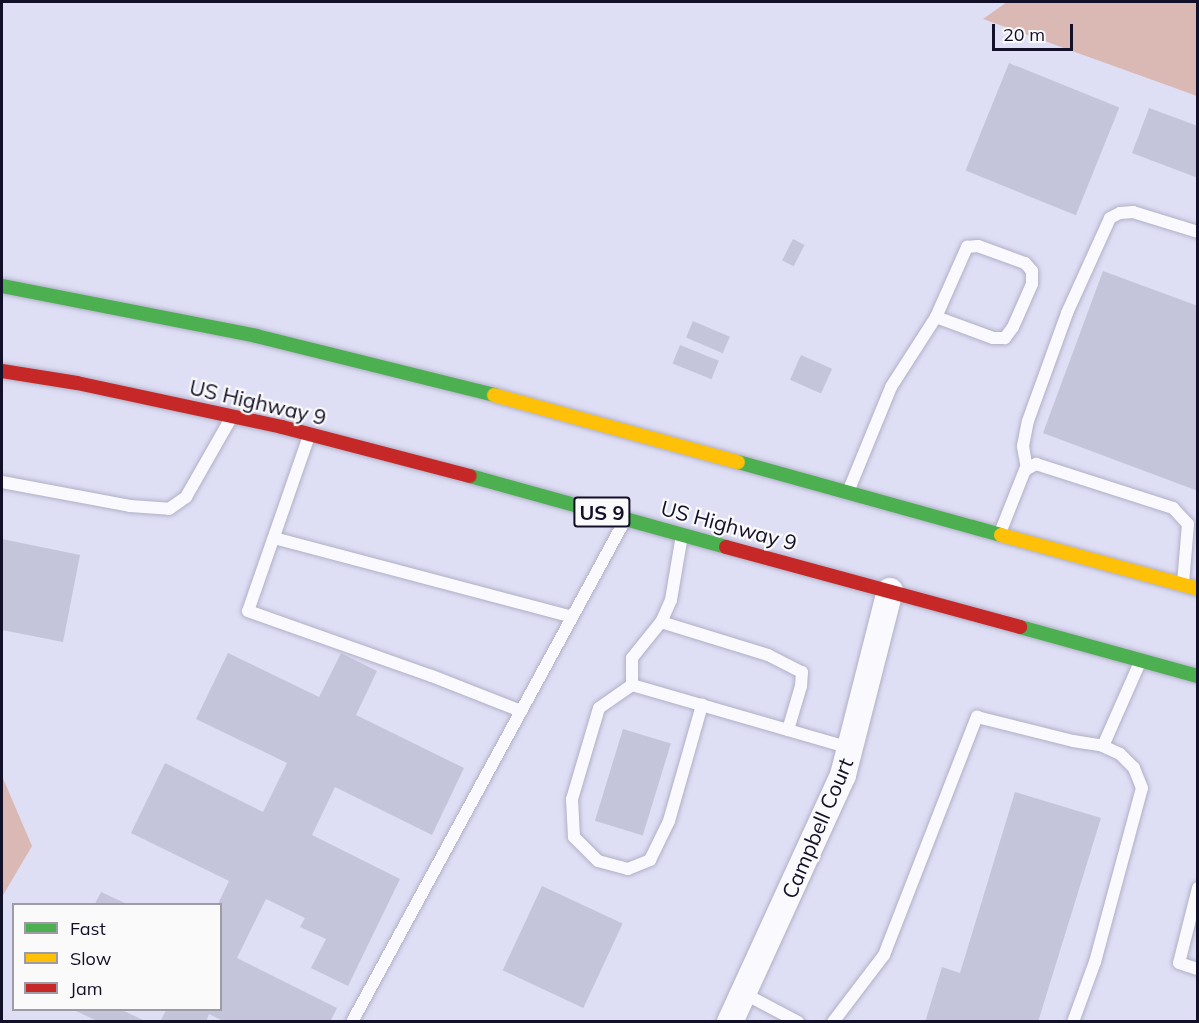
<!DOCTYPE html>
<html>
<head>
<meta charset="utf-8">
<style>
  body { margin:0 }
  #map { position:relative; width:1199px; height:1023px; overflow:hidden; background:#dedef5; font-family:Mulish,sans-serif }
  div>[style] { position:absolute }
  .green>* { inset:0; background:#dab9b4 }
  .building>* { inset:0; background:#c4c4db; transform-origin:0 0 }
  .roads { filter:drop-shadow(0 0 2px #b0afc6) drop-shadow(0 0 2px #b0afc6) }
  .lane>* { height:12px; margin:-6px; padding:0 6px; transform-origin:6px; border-radius:6px; background:#fafafe }
  .street>* { height:26px; margin:-13px; padding:0 13px; transform-origin:13px; border-radius:13px; background:#fafafe }
  .fast>* { height:14px; margin:-7px; padding:0 7px; transform-origin:7px; border-radius:7px; background:#4caf50 }
  .slow>* { height:14px; margin:-7px; padding:0 7px; transform-origin:7px; border-radius:7px; background:#ffc107 }
  .jam>* { height:14px; margin:-7px; padding:0 7px; transform-origin:7px; border-radius:7px; background:#c62828 }
  span { translate:-50% -50%; white-space:nowrap; text-align:center; line-height:1.15; -webkit-text-stroke:4.5px #fafafa; paint-order:stroke }
  .shield-label span { padding:2px 4px; background:#fafafa; border:2px solid; border-radius:4px; -webkit-text-stroke-width:0 }
  .shield-label { font-size:20px; color:#120f28; font-weight:700 }
  .street-label { font-size:21px; color:#120f28 }
  .frame { position:absolute; inset:0; border:3px solid #120f28; pointer-events:none }
  .legend { position:absolute; left:12px; top:903px; width:210px; height:108px; box-sizing:border-box; background:#fafafa; border:2px solid #9d9ca6; margin:0; padding:8px 10px; list-style:none; font-size:18px; color:#120f28 }
  .legend li { display:flex; align-items:center; gap:12px; height:30px }
  .legend b { width:30px; border:2px solid #9d9ca6 }
  .scale { position:absolute; left:992px; top:24px; width:81px; height:27px; box-sizing:border-box; border:3px solid #120f28; border-top:0; padding-left:8px; font-size:18px; line-height:21px; white-space:nowrap; color:#120f28; -webkit-text-stroke:4px #fafafa; paint-order:stroke }
</style>
</head>
<body>
<div id="map">
  <div class="green">
    <div style="clip-path:polygon(1007px 2px,1197px 2px,1197px 96px,983px 19px)"></div>
    <div style="clip-path:polygon(2px 776px,32px 846px,2px 897px)"></div>
  </div>
  <div class="building">
    <div style="left:1009px;top:63px;width:119px;height:116px;rotate:22deg"></div>
    <div style="clip-path:polygon(1149px 108px,1198px 126px,1198px 178px,1132px 153px)"></div>
    <div style="left:793px;top:239px;width:13px;height:24px;rotate:27deg"></div>
    <div style="clip-path:polygon(1103px 271px,1198px 306px,1198px 491px,1043px 433px)"></div>
    <div style="left:693px;top:321px;width:40px;height:18px;rotate:23deg"></div>
    <div style="left:680px;top:345px;width:42px;height:20px;rotate:22deg"></div>
    <div style="left:801px;top:355px;width:34px;height:27px;rotate:24deg"></div>
    <div style="clip-path:polygon(2px 539px,80px 555px,63px 642px,2px 630px)"></div>
    <div style="clip-path:polygon(228px 653px,319px 697px,341px 653px,377px 671px,356px 715px,464px 768px,432px 835px,335px 787px,312px 835px,400px 879px,348px 986px,311px 968px,326px 939px,300px 927px,305px 918px,266px 899px,237px 958px,337px 1008px,330px 1022px,225px 1022px,209px 1014px,206px 1022px,160px 1022px,166px 1010px,220px 1010px,220px 904px,218px 904px,229px 881px,131px 833px,165px 763px,263px 812px,287px 763px,196px 719px)"></div>
    <div style="left:623px;top:729px;width:50px;height:96px;rotate:17deg"></div>
    <div style="clip-path:polygon(1015px 792px,1101px 818px,1038px 1022px,925px 1022px,942px 967px,960px 973px)"></div>
    <div style="left:542px;top:886px;width:89px;height:93px;rotate:25deg"></div>
    <div style="clip-path:polygon(101px 892px,127px 904px,95px 904px)"></div>
    <div style="clip-path:polygon(74px 1010px,122px 1010px,147px 1022px,99px 1022px)"></div>
  </div>
  <div class="roads">
    <div class="lane">
      <div style="left:309px;top:436px;width:185px;rotate:109.2deg"></div>
      <div style="left:248px;top:611px;width:195px;rotate:19.5deg"></div>
      <div style="left:432px;top:676px;width:96px;rotate:21.5deg"></div>
      <div style="left:1027px;top:469px;width:23px;rotate:-100deg"></div>
      <div style="left:1023px;top:446px;width:25px;rotate:-79deg"></div>
      <div style="left:1028px;top:421px;width:115px;rotate:-70.1deg"></div>
      <div style="left:1067px;top:313px;width:104px;rotate:-65.6deg"></div>
      <div style="left:1110px;top:218px;width:11px;rotate:-27deg"></div>
      <div style="left:1120px;top:213px;width:13px;rotate:-4deg"></div>
      <div style="left:1133px;top:212px;width:68px;rotate:17.1deg"></div>
      <div style="left:2px;top:482px;width:130px;rotate:10.6deg"></div>
      <div style="left:130px;top:506px;width:39px;rotate:4deg"></div>
      <div style="left:169px;top:509px;width:21px;rotate:-35deg"></div>
      <div style="left:186px;top:497px;width:91px;rotate:-60.3deg"></div>
      <div style="left:848px;top:492px;width:113px;rotate:-67.7deg"></div>
      <div style="left:891px;top:387px;width:83px;rotate:-57.3deg"></div>
      <div style="left:936px;top:317px;width:77px;rotate:-66.1deg"></div>
      <div style="left:967px;top:247px;width:11px;rotate:-5deg"></div>
      <div style="left:978px;top:246px;width:50px;rotate:19.9deg"></div>
      <div style="left:1025px;top:263px;width:11px;rotate:49deg"></div>
      <div style="left:1032px;top:271px;width:13px;rotate:90deg"></div>
      <div style="left:1032px;top:284px;width:47px;rotate:113.8deg"></div>
      <div style="left:1013px;top:327px;width:14px;rotate:126deg"></div>
      <div style="left:1005px;top:338px;width:12px;rotate:180deg"></div>
      <div style="left:993px;top:338px;width:61px;rotate:-159.8deg"></div>
      <div style="left:1000px;top:533px;width:68px;rotate:-68.4deg"></div>
      <div style="left:1025px;top:470px;width:13px;rotate:-29deg"></div>
      <div style="left:1036px;top:464px;width:144px;rotate:17.8deg"></div>
      <div style="left:1173px;top:508px;width:22px;rotate:47deg"></div>
      <div style="left:1188px;top:524px;width:60px;rotate:94.8deg"></div>
      <div style="left:682px;top:535px;width:66px;rotate:99.6deg"></div>
      <div style="left:671px;top:600px;width:24px;rotate:114deg"></div>
      <div style="left:661px;top:622px;width:46px;rotate:128.9deg"></div>
      <div style="left:632px;top:658px;width:27px;rotate:90deg"></div>
      <div style="left:632px;top:685px;width:227px;rotate:16.1deg"></div>
      <div style="left:274px;top:538px;width:308px;rotate:14.8deg"></div>
      <div style="left:661px;top:622px;width:112px;rotate:17.1deg"></div>
      <div style="left:768px;top:655px;width:38px;rotate:27deg"></div>
      <div style="left:802px;top:672px;width:14px;rotate:94deg"></div>
      <div style="left:801px;top:686px;width:46px;rotate:106.5deg"></div>
      <div style="left:632px;top:685px;width:40px;rotate:145.1deg"></div>
      <div style="left:599px;top:708px;width:95px;rotate:106.5deg"></div>
      <div style="left:572px;top:799px;width:38px;rotate:87deg"></div>
      <div style="left:574px;top:837px;width:34px;rotate:45deg"></div>
      <div style="left:598px;top:861px;width:31px;rotate:15deg"></div>
      <div style="left:628px;top:869px;width:24px;rotate:-22deg"></div>
      <div style="left:650px;top:860px;width:43px;rotate:-64deg"></div>
      <div style="left:669px;top:821px;width:121px;rotate:-74.1deg"></div>
      <div style="left:1198px;top:888px;width:77px;rotate:104.2deg"></div>
      <div style="left:1179px;top:963px;width:20px;rotate:18deg"></div>
      <div style="left:745px;top:994px;width:60px;rotate:27.8deg"></div>
      <div style="left:352px;top:1022px;width:571px;rotate:-61.46deg"></div>
      <div style="left:833px;top:1022px;width:84px;rotate:-52.7deg"></div>
      <div style="left:884px;top:955px;width:256px;rotate:-68.7deg"></div>
      <div style="left:977px;top:717px;width:99px;rotate:14deg"></div>
      <div style="left:1073px;top:741px;width:30px;rotate:9deg"></div>
      <div style="left:1103px;top:746px;width:92px;rotate:-66.2deg"></div>
      <div style="left:1073px;top:1022px;width:64px;rotate:-69.9deg"></div>
      <div style="left:1095px;top:962px;width:180px;rotate:-74.9deg"></div>
      <div style="left:1142px;top:788px;width:22px;rotate:-112deg"></div>
      <div style="left:1134px;top:768px;width:20px;rotate:-135deg"></div>
      <div style="left:1120px;top:754px;width:19px;rotate:-155deg"></div>
    </div>
    <div class="street">
      <div style="left:730px;top:1022px;width:272px;rotate:-65.4deg"></div>
      <div style="left:843px;top:775px;width:190px;rotate:-75.7deg"></div>
    </div>
    <div class="fast">
      <div style="left:2px;top:286px;width:259px;rotate:11.1deg"></div>
      <div style="left:256px;top:336px;width:245px;rotate:13.9deg"></div>
      <div style="left:738px;top:462px;width:273px;rotate:15.5deg"></div>
      <div style="left:470px;top:476px;width:266px;rotate:15.5deg"></div>
      <div style="left:1020px;top:627px;width:185px;rotate:15.4deg"></div>
    </div>
    <div class="slow">
      <div style="left:494px;top:395px;width:253px;rotate:15.4deg"></div>
      <div style="left:1001px;top:535px;width:204px;rotate:15.3deg"></div>
    </div>
    <div class="jam">
      <div style="left:2px;top:371px;width:76px;rotate:9.1deg"></div>
      <div style="left:77px;top:383px;width:210px;rotate:12.1deg"></div>
      <div style="left:282px;top:427px;width:194px;rotate:14.6deg"></div>
      <div style="left:726px;top:547px;width:305px;rotate:15.2deg"></div>
    </div>
  </div>
  <div class="shield-label">
    <span style="left:602px;top:512px">US 9</span>
  </div>
  <div class="street-label">
    <span style="left:258px;top:402px;rotate:13deg">US Highway 9</span>
    <span style="left:729px;top:525px;rotate:15deg">US Highway 9</span>
    <span style="left:817px;top:828px;rotate:-67deg">Campbell Court</span>
  </div>
  <div class="frame"></div>
  <ul class="legend">
  <li><b style="height:8px;background:#4caf50"></b>Fast</li>
  <li><b style="height:8px;background:#ffc107"></b>Slow</li>
  <li><b style="height:8px;background:#c62828"></b>Jam</li>
  </ul>
  <div class="scale">20 m</div>
</div>
</body>
</html>
